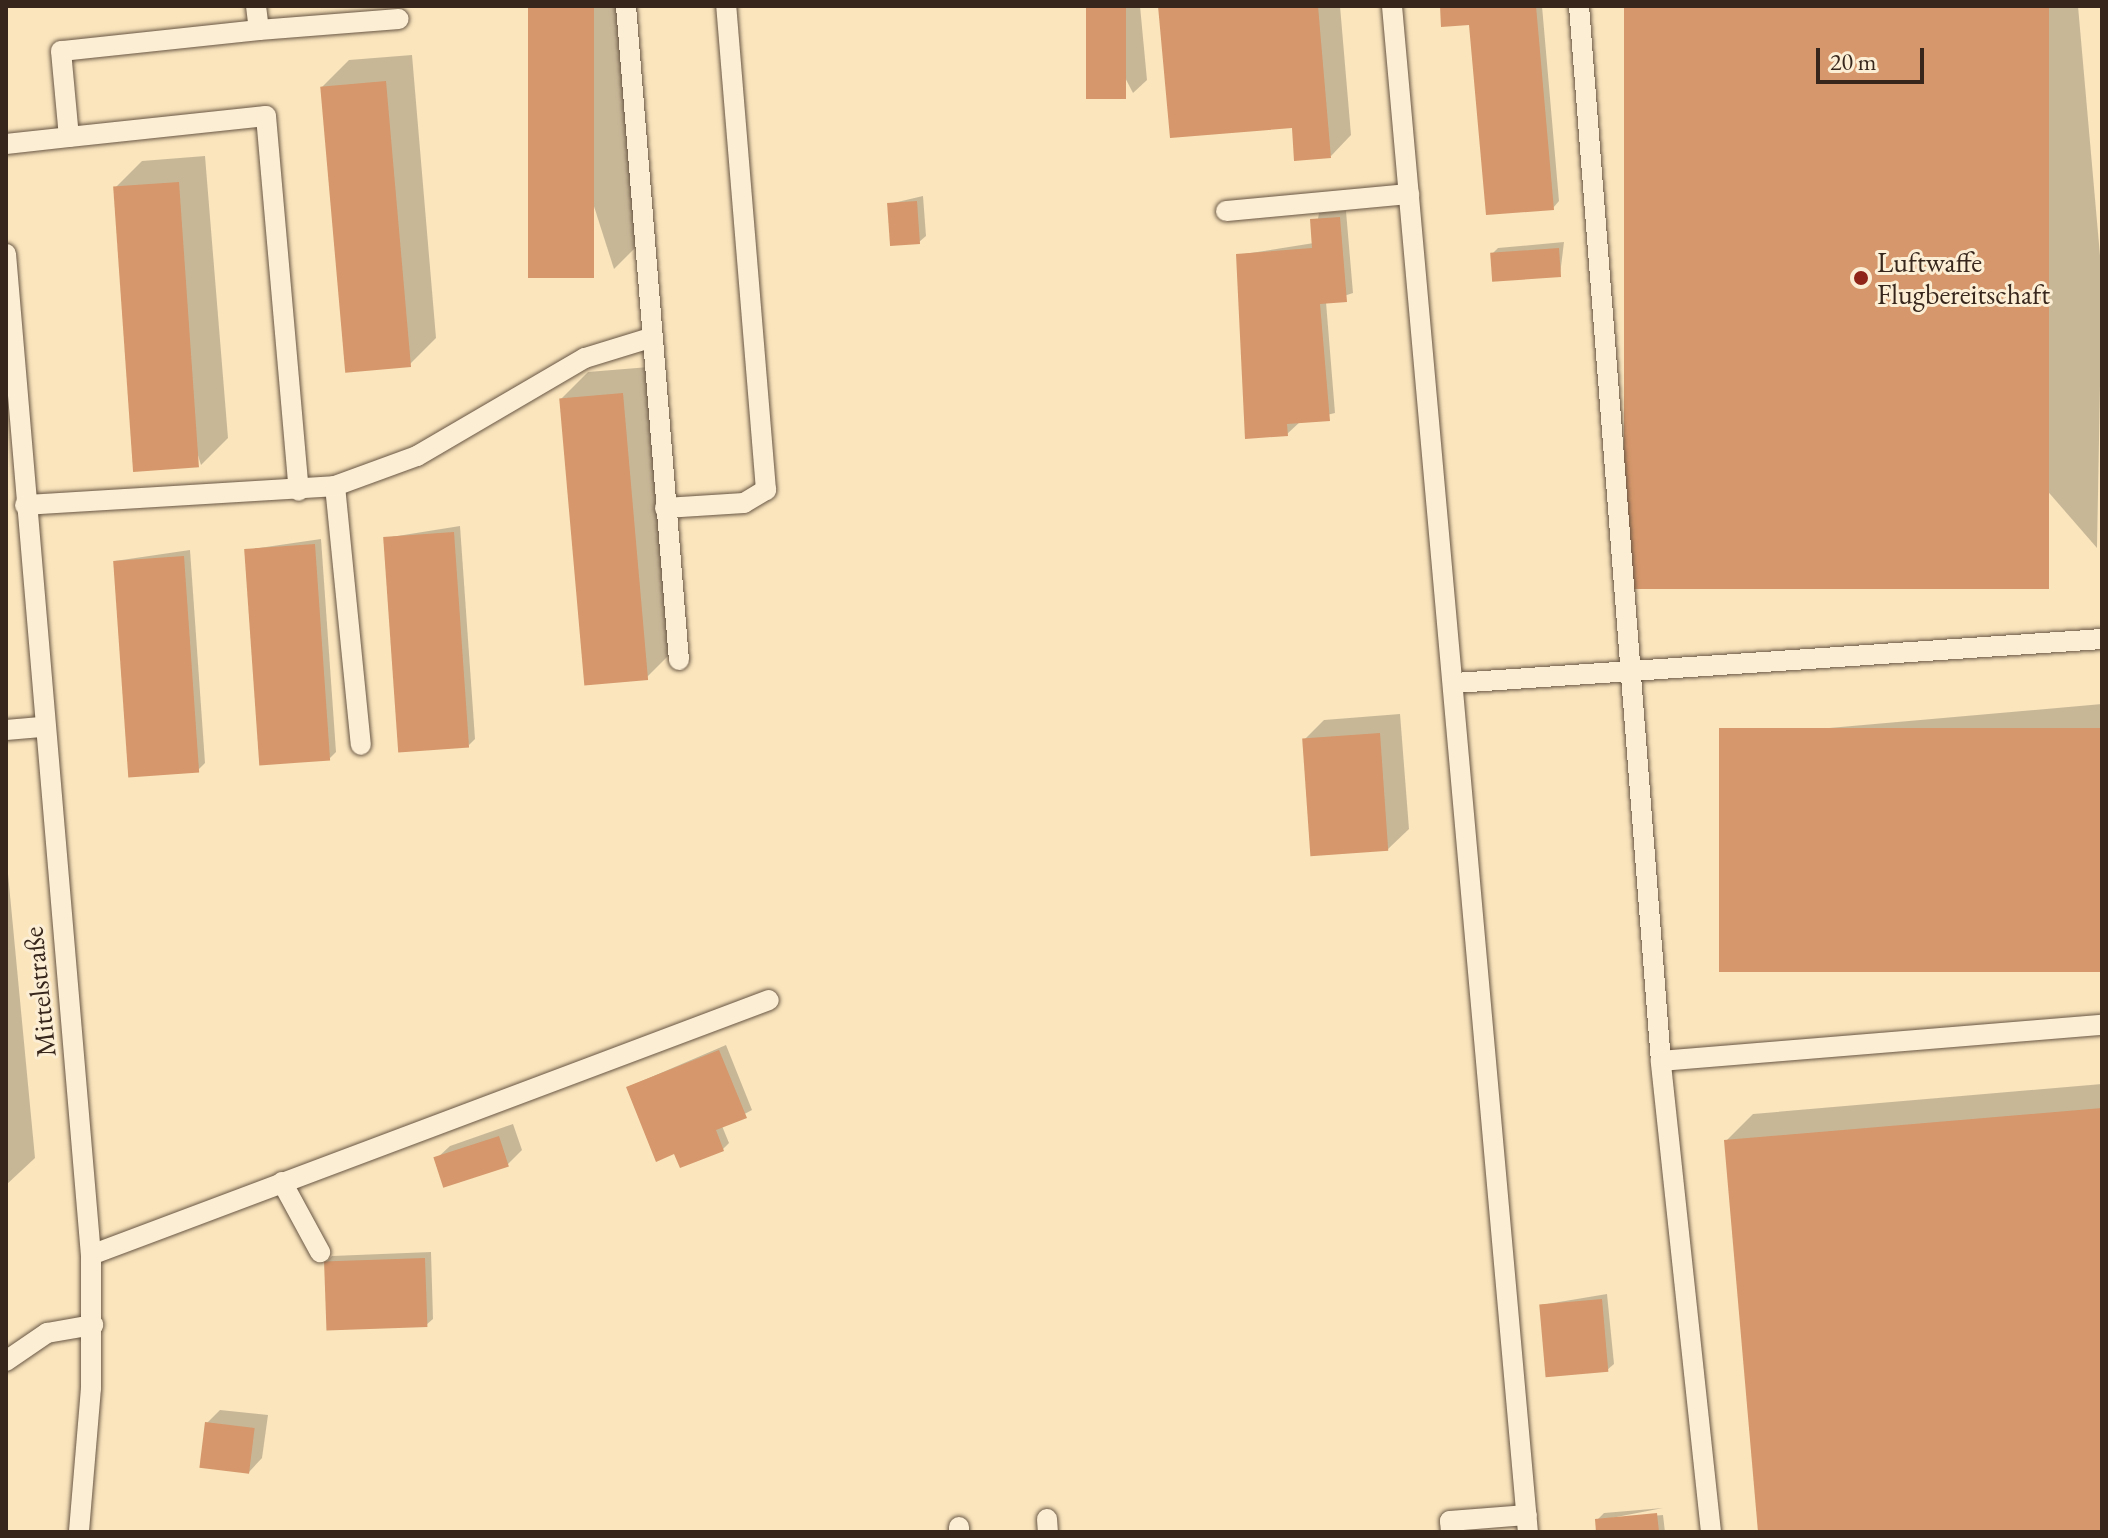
<!DOCTYPE html>
<html>
<head>
<meta charset="utf-8">
<style>
  body { margin:0 }
  #map { position:relative; width:2108px; height:1538px; overflow:hidden; background:#fae5bd; font-family:"EB Garamond",serif }
  div>[style] { position:absolute }
  .shadow>* { inset:0; background:#0003 }
  .building>* { inset:0; background:#d5976b; transform-origin:0 0 }
  .roads { filter:drop-shadow(0 0 2px #685644) drop-shadow(0 0 2px #685644) }
  .lane>* { height:20px; margin:-10px; padding:0 10px; transform-origin:10px; border-radius:10px; background:#fceed4 }
  .dots>* { width:22px; height:22px; translate:-50% -50%; box-sizing:border-box; border:4px solid #fceed4; border-radius:50% }
  span { translate:-50% -50%; white-space:nowrap; text-align:center; line-height:1.15; -webkit-text-stroke:6px #fceed4; paint-order:stroke }
  .poi-label { font-size:28px; color:#37261c }
  .left { translate:0 -50%; text-align:left }
  .street-label { font-size:28px; color:#37261c }
  .frame { position:absolute; inset:0; border:8px solid #37261c; pointer-events:none }
  .scale { position:absolute; left:1816px; top:48px; width:108px; height:36px; box-sizing:border-box; border:4px solid #37261c; border-top:0; padding-left:10px; font-size:24px; line-height:28px; white-space:nowrap; color:#37261c; -webkit-text-stroke:6px #fceed4; paint-order:stroke }
</style>
</head>
<body>
<div id="map">
  <div class="shadow">
    <div style="clip-path:polygon(530px 6px,622px 6px,641px 242px,614px 269px)"></div>
    <div style="clip-path:polygon(1088px 6px,1140px 6px,1147px 80px,1133px 93px)"></div>
    <div style="clip-path:polygon(1160px 6px,1340px 6px,1351px 135px,1331px 156px)"></div>
    <div style="clip-path:polygon(1442px 6px,1542px 6px,1559px 201px,1553px 208px,1471px 23px)"></div>
    <div style="clip-path:polygon(1626px 6px,2078px 6px,2102px 278px,2097px 548px)"></div>
    <div style="clip-path:polygon(412px 55px,436px 338px,409px 365px,322px 87px,349px 60px)"></div>
    <div style="clip-path:polygon(205px 156px,228px 438px,201px 465px,115px 188px,142px 161px)"></div>
    <div style="clip-path:polygon(923px 196px,926px 236px,919px 242px,889px 204px)"></div>
    <div style="clip-path:polygon(1346px 211px,1353px 293px,1326px 302px,1335px 413px,1301px 421px,1287px 434px,1238px 255px,1314px 243px,1319px 213px)"></div>
    <div style="clip-path:polygon(1564px 242px,1560px 275px,1492px 254px,1498px 248px)"></div>
    <div style="clip-path:polygon(649px 367px,672px 652px,645px 679px,561px 399px,588px 372px)"></div>
    <div style="clip-path:polygon(460px 526px,475px 739px,469px 745px,385px 538px)"></div>
    <div style="clip-path:polygon(321px 539px,336px 752px,330px 758px,246px 550px)"></div>
    <div style="clip-path:polygon(190px 550px,205px 763px,198px 770px,115px 561px)"></div>
    <div style="clip-path:polygon(2102px 704px,2102px 970px,1722px 762px,1749px 735px)"></div>
    <div style="clip-path:polygon(1400px 714px,1409px 829px,1388px 849px,1304px 740px,1324px 720px)"></div>
    <div style="clip-path:polygon(8px 874px,35px 1158px,6px 1185px,6px 874px)"></div>
    <div style="clip-path:polygon(726px 1045px,752px 1110px,722px 1126px,729px 1143px,723px 1149px,676px 1152px,628px 1087px)"></div>
    <div style="clip-path:polygon(2102px 1084px,2102px 1532px,1760px 1532px,1726px 1141px,1753px 1114px)"></div>
    <div style="clip-path:polygon(513px 1124px,522px 1150px,508px 1164px,436px 1159px,450px 1146px)"></div>
    <div style="clip-path:polygon(431px 1252px,433px 1319px,426px 1325px,326px 1262px,332px 1256px)"></div>
    <div style="clip-path:polygon(1607px 1294px,1614px 1364px,1607px 1370px,1541px 1305px)"></div>
    <div style="clip-path:polygon(220px 1410px,268px 1415px,262px 1458px,249px 1472px,207px 1423px)"></div>
    <div style="clip-path:polygon(1663px 1508px,1601px 1520px,1663px 1515px,1665px 1532px,1598px 1532px,1597px 1520px,1604px 1513px)"></div>
  </div>
  <div class="building">
    <div style="left:528px;top:6px;width:66px;height:272px"></div>
    <div style="left:1086px;top:6px;width:40px;height:93px"></div>
    <div style="clip-path:polygon(1158px 6px,1318px 6px,1331px 158px,1294px 161px,1292px 128px,1170px 138px)"></div>
    <div style="clip-path:polygon(1440px 6px,1536px 6px,1554px 210px,1486px 215px,1469px 25px,1441px 27px)"></div>
    <div style="left:1624px;top:6px;width:425px;height:583px"></div>
    <div style="left:386px;top:81px;width:287px;height:66px;rotate:85deg"></div>
    <div style="left:179px;top:182px;width:286px;height:66px;rotate:86deg"></div>
    <div style="left:917px;top:201px;width:43px;height:30px;rotate:86deg"></div>
    <div style="clip-path:polygon(1340px 217px,1347px 302px,1320px 304px,1330px 421px,1287px 424px,1288px 436px,1245px 439px,1236px 254px,1312px 248px,1310px 219px)"></div>
    <div style="left:1559px;top:248px;width:29px;height:69px;rotate:86deg"></div>
    <div style="left:623px;top:393px;width:288px;height:64px;rotate:85deg"></div>
    <div style="left:454px;top:532px;width:216px;height:71px;rotate:86deg"></div>
    <div style="left:315px;top:544px;width:217px;height:71px;rotate:86deg"></div>
    <div style="left:184px;top:556px;width:217px;height:71px;rotate:86deg"></div>
    <div style="left:2102px;top:728px;width:244px;height:383px;rotate:90deg"></div>
    <div style="left:1380px;top:733px;width:118px;height:78px;rotate:86deg"></div>
    <div style="clip-path:polygon(719px 1050px,747px 1118px,716px 1130px,724px 1151px,680px 1168px,674px 1154px,656px 1162px,626px 1087px)"></div>
    <div style="clip-path:polygon(2102px 1108px,2102px 1532px,1758px 1532px,1724px 1140px)"></div>
    <div style="left:499px;top:1136px;width:32px;height:69px;rotate:72deg"></div>
    <div style="left:425px;top:1258px;width:69px;height:101px;rotate:88deg"></div>
    <div style="left:1602px;top:1299px;width:73px;height:63px;rotate:85deg"></div>
    <div style="left:205px;top:1422px;width:50px;height:46px;rotate:7deg"></div>
    <div style="clip-path:polygon(1657px 1513px,1659px 1532px,1596px 1532px,1595px 1519px)"></div>
  </div>
  <div class="roads">
    <div class="lane">
      <div style="left:256px;top:6px;width:24px;rotate:83deg"></div>
      <div style="left:259px;top:30px;width:199px;rotate:173.9deg"></div>
      <div style="left:61px;top:51px;width:86px;rotate:84.7deg"></div>
      <div style="left:69px;top:137px;width:198px;rotate:-6.1deg"></div>
      <div style="left:266px;top:116px;width:376px;rotate:85deg"></div>
      <div style="left:626px;top:6px;width:656px;rotate:85.37deg"></div>
      <div style="left:1392px;top:6px;width:1532px;rotate:84.91deg"></div>
      <div style="left:1579px;top:6px;width:1058px;rotate:85.56deg"></div>
      <div style="left:259px;top:30px;width:140px;rotate:-4.5deg"></div>
      <div style="left:6px;top:144px;width:63px;rotate:-6.3deg"></div>
      <div style="left:1226px;top:211px;width:184px;rotate:-5.3deg"></div>
      <div style="left:6px;top:254px;width:1005px;rotate:85.15deg"></div>
      <div style="left:91px;top:1255px;width:133px;rotate:90deg"></div>
      <div style="left:91px;top:1388px;width:144px;rotate:94.8deg"></div>
      <div style="left:335px;top:486px;width:260px;rotate:84.3deg"></div>
      <div style="left:25px;top:505px;width:311px;rotate:-3.5deg"></div>
      <div style="left:335px;top:486px;width:87px;rotate:-20.1deg"></div>
      <div style="left:417px;top:456px;width:194px;rotate:-30.3deg"></div>
      <div style="left:585px;top:358px;width:68px;rotate:-17.1deg"></div>
      <div style="left:665px;top:508px;width:79px;rotate:-3.6deg"></div>
      <div style="left:744px;top:503px;width:26px;rotate:-31deg"></div>
      <div style="left:766px;top:490px;width:486px;rotate:-94.7deg"></div>
      <div style="left:1455px;top:683px;width:648px;rotate:-3.89deg"></div>
      <div style="left:6px;top:730px;width:35px;rotate:-5deg"></div>
      <div style="left:282px;top:1182px;width:80px;rotate:61.5deg"></div>
      <div style="left:91px;top:1255px;width:724px;rotate:-20.61deg"></div>
      <div style="left:6px;top:1361px;width:50px;rotate:-34.3deg"></div>
      <div style="left:47px;top:1333px;width:47px;rotate:-9.9deg"></div>
      <div style="left:1047px;top:1519px;width:13px;rotate:86deg"></div>
      <div style="left:959px;top:1527px;width:5px;rotate:90deg"></div>
      <div style="left:1451px;top:1532px;width:11px;rotate:-95deg"></div>
      <div style="left:1450px;top:1521px;width:77px;rotate:-4.5deg"></div>
      <div style="left:1711px;top:1532px;width:474px;rotate:-96.1deg"></div>
      <div style="left:1661px;top:1061px;width:442px;rotate:-4.7deg"></div>
    </div>
  </div>
  <div class="dots">
    <div style="left:1861px;top:278px;background:#8f2418"></div>
  </div>
  <div class="poi-label">
    <span class="left" style="left:1877px;top:278px">Luftwaffe<br>Flugbereitschaft</span>
  </div>
  <div class="street-label">
    <span style="left:39px;top:992px;rotate:-96deg">Mittelstraße</span>
  </div>
  <div class="frame"></div>
  <div class="scale">20 m</div>
</div>
</body>
</html>
